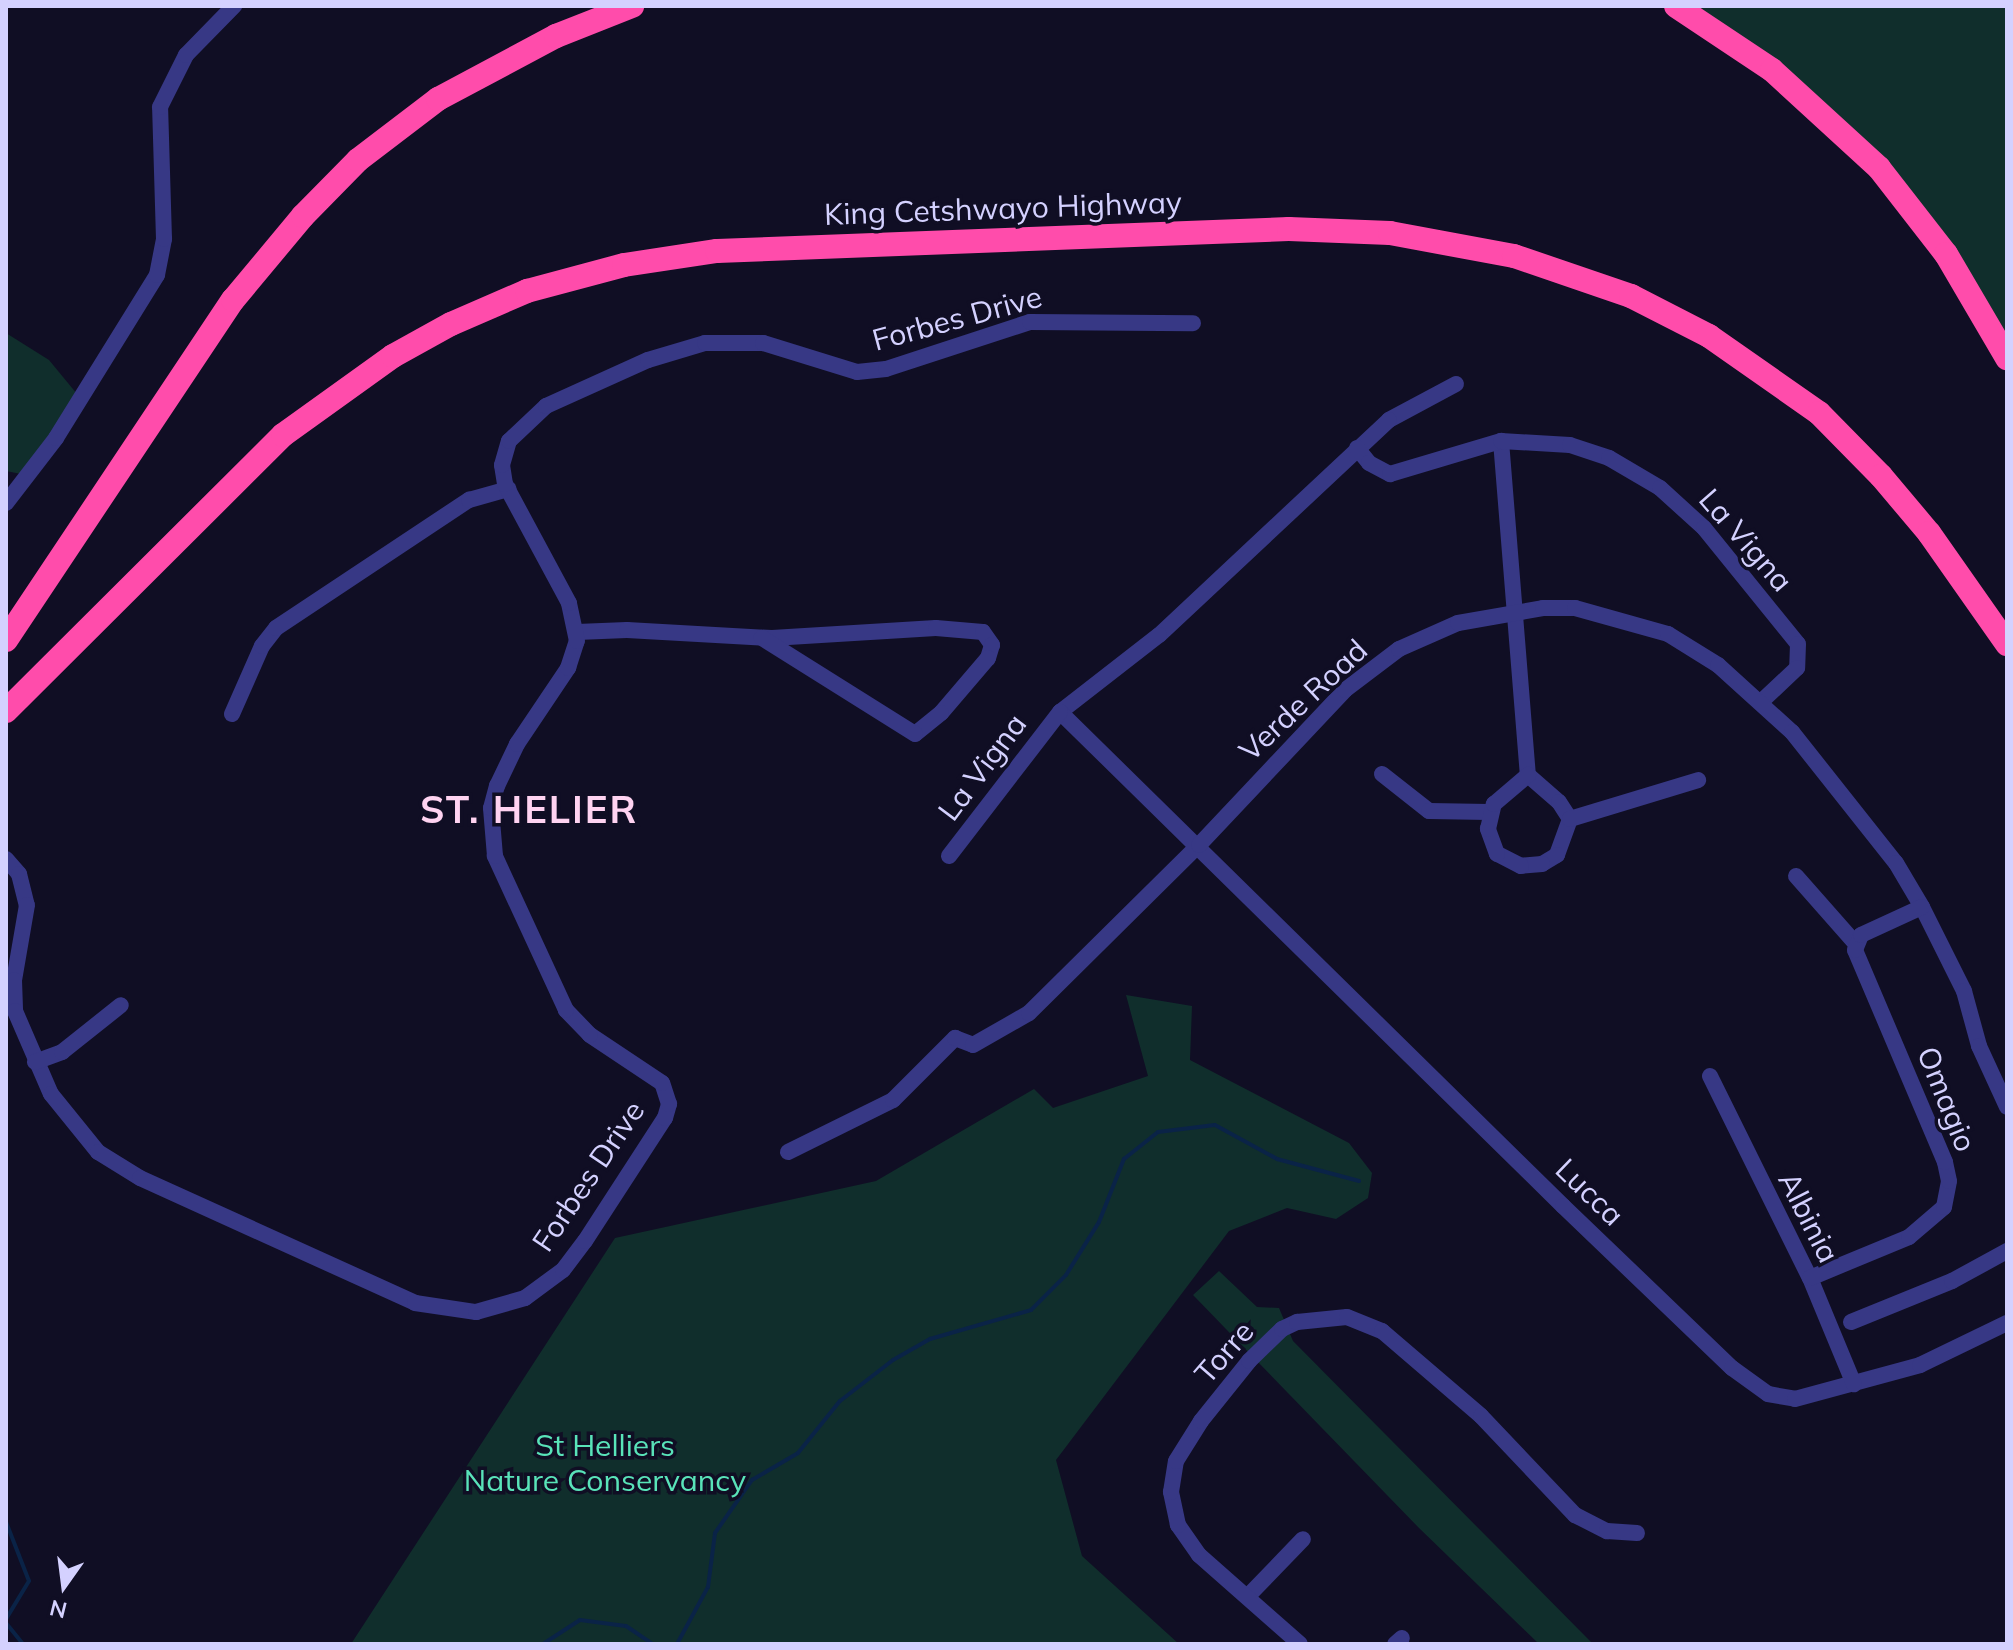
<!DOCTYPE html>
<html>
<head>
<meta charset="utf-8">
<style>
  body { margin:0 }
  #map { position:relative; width:2013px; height:1650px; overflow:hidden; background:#100e24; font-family:Mulish,sans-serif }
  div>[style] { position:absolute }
  .green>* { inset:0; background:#102e2c }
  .stream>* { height:4px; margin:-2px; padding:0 2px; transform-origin:2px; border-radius:2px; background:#0a2347 }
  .minor>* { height:16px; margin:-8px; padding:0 8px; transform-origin:8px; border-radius:8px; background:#373885 }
  .motorway>* { height:24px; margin:-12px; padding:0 12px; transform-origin:12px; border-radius:12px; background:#ff4cab }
  span { translate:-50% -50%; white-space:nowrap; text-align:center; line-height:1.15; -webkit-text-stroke:7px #100e24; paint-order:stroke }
  .street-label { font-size:30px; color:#d4d1ff }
  .park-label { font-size:30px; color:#59e3b9 }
  .district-label { font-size:38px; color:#ffd3f1; font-weight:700; letter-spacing:2px }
  .frame { position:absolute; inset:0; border:8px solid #d4d1ff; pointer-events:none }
  .north { position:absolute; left:24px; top:1546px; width:80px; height:80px; -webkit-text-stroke:6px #100e24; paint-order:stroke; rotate:194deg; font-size:22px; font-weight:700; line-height:32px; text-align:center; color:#d4d1ff }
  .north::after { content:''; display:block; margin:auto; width:28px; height:36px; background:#d4d1ff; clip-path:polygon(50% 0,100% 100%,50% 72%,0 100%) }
</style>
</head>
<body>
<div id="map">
  <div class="green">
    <div style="clip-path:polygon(1676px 6px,2007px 6px,2007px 358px,1879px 168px)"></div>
    <div style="clip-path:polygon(6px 333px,49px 360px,82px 400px,31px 476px,6px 471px)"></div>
    <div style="clip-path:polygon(1126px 995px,1192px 1006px,1190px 1060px,1349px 1143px,1372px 1173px,1368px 1198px,1336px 1219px,1287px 1208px,1229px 1231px,1056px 1460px,1082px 1556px,1179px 1644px,351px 1644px,615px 1238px,876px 1181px,1034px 1089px,1053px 1108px,1148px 1076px)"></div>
    <div style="clip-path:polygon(1219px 1271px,1257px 1307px,1279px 1308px,1293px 1341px,1593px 1644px,1539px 1644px,1419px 1528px,1193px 1295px)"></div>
  </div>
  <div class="stream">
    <div style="left:6px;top:1522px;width:63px;rotate:68.7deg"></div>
    <div style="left:29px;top:1581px;width:44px;rotate:121.2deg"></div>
    <div style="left:6px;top:1623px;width:27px;rotate:51deg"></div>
    <div style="left:543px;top:1644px;width:44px;rotate:-33deg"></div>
    <div style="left:580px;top:1620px;width:46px;rotate:7.4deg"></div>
    <div style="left:626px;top:1626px;width:32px;rotate:34deg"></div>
    <div style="left:677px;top:1644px;width:65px;rotate:-61.5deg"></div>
    <div style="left:708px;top:1587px;width:54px;rotate:-82.6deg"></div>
    <div style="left:715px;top:1533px;width:65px;rotate:-55.1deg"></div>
    <div style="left:752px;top:1480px;width:53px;rotate:-30.4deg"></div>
    <div style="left:798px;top:1453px;width:67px;rotate:-51.1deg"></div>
    <div style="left:840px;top:1401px;width:67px;rotate:-37.7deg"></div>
    <div style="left:893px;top:1360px;width:43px;rotate:-29.6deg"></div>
    <div style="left:930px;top:1339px;width:105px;rotate:-16deg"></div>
    <div style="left:1031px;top:1310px;width:49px;rotate:-45deg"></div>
    <div style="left:1066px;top:1275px;width:62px;rotate:-58.1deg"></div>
    <div style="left:1099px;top:1222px;width:68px;rotate:-68.4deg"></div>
    <div style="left:1124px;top:1159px;width:43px;rotate:-38.5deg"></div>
    <div style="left:1158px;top:1132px;width:57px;rotate:-7deg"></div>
    <div style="left:1215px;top:1125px;width:71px;rotate:28.7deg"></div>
    <div style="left:1277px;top:1159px;width:85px;rotate:15deg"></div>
  </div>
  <div class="minor">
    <div style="left:1456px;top:384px;width:76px;rotate:151.8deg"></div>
    <div style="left:1389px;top:420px;width:315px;rotate:136.9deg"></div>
    <div style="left:1159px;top:635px;width:125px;rotate:142.1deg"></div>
    <div style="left:1060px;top:712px;width:705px;rotate:44.48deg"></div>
    <div style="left:1563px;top:1206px;width:234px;rotate:43.8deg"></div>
    <div style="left:1732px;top:1368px;width:44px;rotate:35.8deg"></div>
    <div style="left:1768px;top:1394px;width:27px;rotate:10deg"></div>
    <div style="left:1795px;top:1399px;width:130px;rotate:-15.2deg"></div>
    <div style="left:1920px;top:1365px;width:97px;rotate:-25.8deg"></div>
    <div style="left:1501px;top:441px;width:335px;rotate:85.4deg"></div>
    <div style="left:1357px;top:448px;width:19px;rotate:51deg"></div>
    <div style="left:1369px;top:463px;width:24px;rotate:28deg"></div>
    <div style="left:1390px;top:474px;width:116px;rotate:-16.6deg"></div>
    <div style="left:1501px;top:441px;width:69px;rotate:3.3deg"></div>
    <div style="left:1570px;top:445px;width:41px;rotate:18.4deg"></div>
    <div style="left:1609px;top:458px;width:59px;rotate:30.5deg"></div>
    <div style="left:1660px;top:488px;width:59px;rotate:42.3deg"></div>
    <div style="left:1704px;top:528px;width:149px;rotate:51deg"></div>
    <div style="left:1798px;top:644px;width:24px;rotate:92deg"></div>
    <div style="left:1797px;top:668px;width:48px;rotate:136.7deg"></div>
    <div style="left:6px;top:503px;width:82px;rotate:-52.4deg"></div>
    <div style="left:56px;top:438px;width:192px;rotate:-58.2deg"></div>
    <div style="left:157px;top:275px;width:37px;rotate:-79deg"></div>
    <div style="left:164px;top:239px;width:132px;rotate:-91.7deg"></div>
    <div style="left:160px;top:107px;width:58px;rotate:-63.4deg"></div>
    <div style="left:186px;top:55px;width:69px;rotate:-45.6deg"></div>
    <div style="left:577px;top:632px;width:50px;rotate:-2.3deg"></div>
    <div style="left:627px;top:630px;width:145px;rotate:3.2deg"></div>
    <div style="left:772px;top:638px;width:164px;rotate:-3.5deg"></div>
    <div style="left:936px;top:628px;width:47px;rotate:4.9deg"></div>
    <div style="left:983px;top:632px;width:16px;rotate:55deg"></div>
    <div style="left:992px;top:645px;width:14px;rotate:107deg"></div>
    <div style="left:988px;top:658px;width:72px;rotate:130.5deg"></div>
    <div style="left:941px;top:713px;width:33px;rotate:141deg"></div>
    <div style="left:915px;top:734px;width:181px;rotate:-147.9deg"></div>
    <div style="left:232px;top:714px;width:74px;rotate:-66.2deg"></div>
    <div style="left:262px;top:646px;width:23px;rotate:-52deg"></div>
    <div style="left:276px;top:628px;width:232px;rotate:-33.6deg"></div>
    <div style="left:469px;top:500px;width:41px;rotate:-15.8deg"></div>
    <div style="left:1382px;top:774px;width:60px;rotate:38.2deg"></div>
    <div style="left:1429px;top:811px;width:60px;rotate:1deg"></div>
    <div style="left:1528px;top:775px;width:41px;rotate:41.1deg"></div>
    <div style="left:1559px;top:802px;width:20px;rotate:57deg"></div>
    <div style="left:1570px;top:819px;width:38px;rotate:110deg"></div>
    <div style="left:1557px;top:855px;width:17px;rotate:149deg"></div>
    <div style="left:1542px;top:864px;width:21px;rotate:175deg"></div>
    <div style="left:1521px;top:866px;width:27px;rotate:-153deg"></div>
    <div style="left:1497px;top:854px;width:27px;rotate:-110deg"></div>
    <div style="left:1488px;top:829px;width:26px;rotate:-77deg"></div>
    <div style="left:1494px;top:804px;width:45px;rotate:-40.5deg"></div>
    <div style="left:1570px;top:819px;width:134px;rotate:-16.9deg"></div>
    <div style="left:949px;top:856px;width:182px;rotate:-52.4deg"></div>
    <div style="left:6px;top:859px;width:20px;rotate:49deg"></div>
    <div style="left:19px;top:874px;width:32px;rotate:76deg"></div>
    <div style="left:27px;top:905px;width:76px;rotate:99.8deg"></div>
    <div style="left:14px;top:980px;width:31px;rotate:88deg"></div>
    <div style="left:15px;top:1011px;width:90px;rotate:66.6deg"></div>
    <div style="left:51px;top:1094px;width:75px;rotate:51deg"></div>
    <div style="left:98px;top:1152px;width:49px;rotate:31.8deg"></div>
    <div style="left:140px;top:1178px;width:302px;rotate:24.4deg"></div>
    <div style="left:415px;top:1303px;width:62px;rotate:8.4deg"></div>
    <div style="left:476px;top:1312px;width:51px;rotate:-15.9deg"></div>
    <div style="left:525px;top:1298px;width:47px;rotate:-36.4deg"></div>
    <div style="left:563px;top:1270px;width:36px;rotate:-53deg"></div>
    <div style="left:585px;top:1241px;width:147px;rotate:-57deg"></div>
    <div style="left:665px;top:1118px;width:15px;rotate:-74deg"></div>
    <div style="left:669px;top:1104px;width:22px;rotate:-108deg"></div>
    <div style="left:662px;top:1083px;width:87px;rotate:-146.3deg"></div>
    <div style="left:590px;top:1035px;width:35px;rotate:-134deg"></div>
    <div style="left:566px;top:1010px;width:170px;rotate:-114.8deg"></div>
    <div style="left:495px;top:856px;width:48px;rotate:-94.8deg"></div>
    <div style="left:491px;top:808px;width:23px;rotate:-75deg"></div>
    <div style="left:497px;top:786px;width:47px;rotate:-64.5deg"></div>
    <div style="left:517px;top:744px;width:92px;rotate:-56.1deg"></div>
    <div style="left:568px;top:668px;width:28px;rotate:-72deg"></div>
    <div style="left:577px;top:641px;width:39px;rotate:-102deg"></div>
    <div style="left:569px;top:603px;width:135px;rotate:-118.3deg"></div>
    <div style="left:505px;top:484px;width:19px;rotate:-99deg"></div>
    <div style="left:502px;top:465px;width:25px;rotate:-74deg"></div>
    <div style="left:509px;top:441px;width:51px;rotate:-43.4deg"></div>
    <div style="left:546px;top:406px;width:112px;rotate:-24.3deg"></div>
    <div style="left:648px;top:360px;width:59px;rotate:-16.6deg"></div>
    <div style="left:705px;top:343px;width:58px"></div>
    <div style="left:763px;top:343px;width:98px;rotate:17.1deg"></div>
    <div style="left:857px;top:372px;width:29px;rotate:-6deg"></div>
    <div style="left:886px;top:369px;width:151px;rotate:-18.1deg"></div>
    <div style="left:1030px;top:322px;width:163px;rotate:0.4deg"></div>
    <div style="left:1796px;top:876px;width:91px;rotate:48.6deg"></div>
    <div style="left:35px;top:1062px;width:29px;rotate:-20deg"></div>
    <div style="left:62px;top:1052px;width:75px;rotate:-38.5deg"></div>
    <div style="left:1710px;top:1076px;width:225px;rotate:63.7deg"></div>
    <div style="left:1810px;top:1278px;width:115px;rotate:67.5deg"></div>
    <div style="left:788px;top:1152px;width:117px;rotate:-26.3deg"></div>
    <div style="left:893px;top:1100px;width:88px;rotate:-45deg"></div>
    <div style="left:955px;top:1038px;width:19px;rotate:21deg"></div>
    <div style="left:973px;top:1045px;width:64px;rotate:-29.7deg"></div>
    <div style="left:1029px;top:1013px;width:239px;rotate:-44.7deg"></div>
    <div style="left:1199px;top:845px;width:213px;rotate:-46.7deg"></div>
    <div style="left:1345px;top:690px;width:68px;rotate:-37.2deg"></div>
    <div style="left:1399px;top:649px;width:64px;rotate:-23.8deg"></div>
    <div style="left:1458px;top:623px;width:86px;rotate:-10deg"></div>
    <div style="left:1543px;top:608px;width:32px"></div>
    <div style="left:1575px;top:608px;width:97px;rotate:15.6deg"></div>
    <div style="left:1668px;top:634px;width:59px;rotate:31.8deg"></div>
    <div style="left:1718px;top:665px;width:100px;rotate:42.2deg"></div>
    <div style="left:1792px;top:732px;width:167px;rotate:51.6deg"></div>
    <div style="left:1896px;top:863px;width:51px;rotate:59.4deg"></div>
    <div style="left:1922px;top:907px;width:94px;rotate:63.4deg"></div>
    <div style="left:1964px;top:991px;width:57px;rotate:74.7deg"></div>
    <div style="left:1979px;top:1046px;width:67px;rotate:65.3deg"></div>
    <div style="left:1810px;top:1278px;width:107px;rotate:-22.5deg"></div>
    <div style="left:1909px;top:1237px;width:46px;rotate:-40.6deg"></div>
    <div style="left:1944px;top:1207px;width:26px;rotate:-79deg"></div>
    <div style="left:1949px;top:1181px;width:19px;rotate:-102deg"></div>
    <div style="left:1945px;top:1162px;width:230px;rotate:-113deg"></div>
    <div style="left:1855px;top:950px;width:16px;rotate:-68deg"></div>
    <div style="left:1861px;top:935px;width:67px;rotate:-24.7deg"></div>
    <div style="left:1851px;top:1322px;width:109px;rotate:-22.1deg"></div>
    <div style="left:1952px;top:1281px;width:63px;rotate:-28.6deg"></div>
    <div style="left:1248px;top:1596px;width:79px;rotate:-46deg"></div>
    <div style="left:1300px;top:1644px;width:135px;rotate:-138.6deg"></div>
    <div style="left:1199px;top:1555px;width:37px;rotate:-125deg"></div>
    <div style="left:1178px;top:1525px;width:34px;rotate:-102deg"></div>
    <div style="left:1171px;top:1492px;width:31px;rotate:-81deg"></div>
    <div style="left:1176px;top:1461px;width:47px;rotate:-58deg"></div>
    <div style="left:1201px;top:1421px;width:77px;rotate:-51.3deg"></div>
    <div style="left:1249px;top:1361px;width:46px;rotate:-44.1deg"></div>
    <div style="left:1282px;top:1329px;width:17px;rotate:-25deg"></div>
    <div style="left:1297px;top:1322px;width:50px;rotate:-5.7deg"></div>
    <div style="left:1347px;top:1317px;width:38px;rotate:22deg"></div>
    <div style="left:1382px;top:1331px;width:130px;rotate:40.6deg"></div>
    <div style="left:1481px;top:1416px;width:137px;rotate:46.5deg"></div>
    <div style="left:1575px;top:1515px;width:36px;rotate:27deg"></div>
    <div style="left:1607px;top:1531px;width:30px;rotate:4deg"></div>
    <div style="left:1395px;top:1644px;width:9px;rotate:-41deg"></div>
  </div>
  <div class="motorway">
    <div style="left:1676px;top:6px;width:115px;rotate:33.7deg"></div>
    <div style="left:1772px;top:70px;width:145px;rotate:42.5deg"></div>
    <div style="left:1879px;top:168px;width:109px;rotate:52.1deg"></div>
    <div style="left:1946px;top:254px;width:121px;rotate:59.6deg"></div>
    <div style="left:6px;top:640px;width:409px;rotate:-56.3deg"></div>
    <div style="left:233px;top:300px;width:109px;rotate:-50.2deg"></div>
    <div style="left:303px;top:216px;width:78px;rotate:-45.5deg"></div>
    <div style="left:358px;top:160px;width:101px;rotate:-37.3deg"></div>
    <div style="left:438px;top:99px;width:134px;rotate:-28.1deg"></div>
    <div style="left:556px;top:36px;width:82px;rotate:-21.5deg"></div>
    <div style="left:6px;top:711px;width:391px;rotate:-44.9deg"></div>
    <div style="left:283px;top:435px;width:135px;rotate:-35.7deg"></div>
    <div style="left:393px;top:356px;width:66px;rotate:-28.9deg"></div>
    <div style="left:451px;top:324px;width:83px;rotate:-23.5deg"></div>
    <div style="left:527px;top:291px;width:100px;rotate:-15deg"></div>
    <div style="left:624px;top:265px;width:94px;rotate:-8.6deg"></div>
    <div style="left:717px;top:251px;width:572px;rotate:-2.2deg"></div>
    <div style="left:1289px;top:229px;width:101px;rotate:2.3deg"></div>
    <div style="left:1390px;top:233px;width:126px;rotate:10.5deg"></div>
    <div style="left:1514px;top:256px;width:124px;rotate:18.9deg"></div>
    <div style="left:1631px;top:296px;width:88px;rotate:27.1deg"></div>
    <div style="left:1709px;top:336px;width:134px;rotate:35deg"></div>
    <div style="left:1819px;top:413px;width:88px;rotate:45.5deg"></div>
    <div style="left:1881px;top:476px;width:75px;rotate:49.9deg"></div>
    <div style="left:1929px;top:533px;width:136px;rotate:54.9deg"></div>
  </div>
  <div class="street-label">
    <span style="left:1003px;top:208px;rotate:-2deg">King Cetshwayo Highway</span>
    <span style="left:957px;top:318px;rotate:-15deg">Forbes Drive</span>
    <span style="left:1746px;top:540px;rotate:49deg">La Vigna</span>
    <span style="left:1303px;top:700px;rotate:-43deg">Verde Road</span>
    <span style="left:982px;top:767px;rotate:-53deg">La Vigna</span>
    <span style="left:1947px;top:1099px;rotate:68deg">Omagio</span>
    <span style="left:588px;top:1176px;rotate:-56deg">Forbes Drive</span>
    <span style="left:1590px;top:1192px;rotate:44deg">Lucca</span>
    <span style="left:1809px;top:1217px;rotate:63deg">Albinia</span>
    <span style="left:1224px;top:1352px;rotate:-49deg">Torre</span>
  </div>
  <div class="park-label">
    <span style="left:605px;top:1462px">St Helliers<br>Nature Conservancy</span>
  </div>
  <div class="district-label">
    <span style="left:529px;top:810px">ST. HELIER</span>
  </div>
  <div class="frame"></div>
  <div class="north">N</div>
</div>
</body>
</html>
